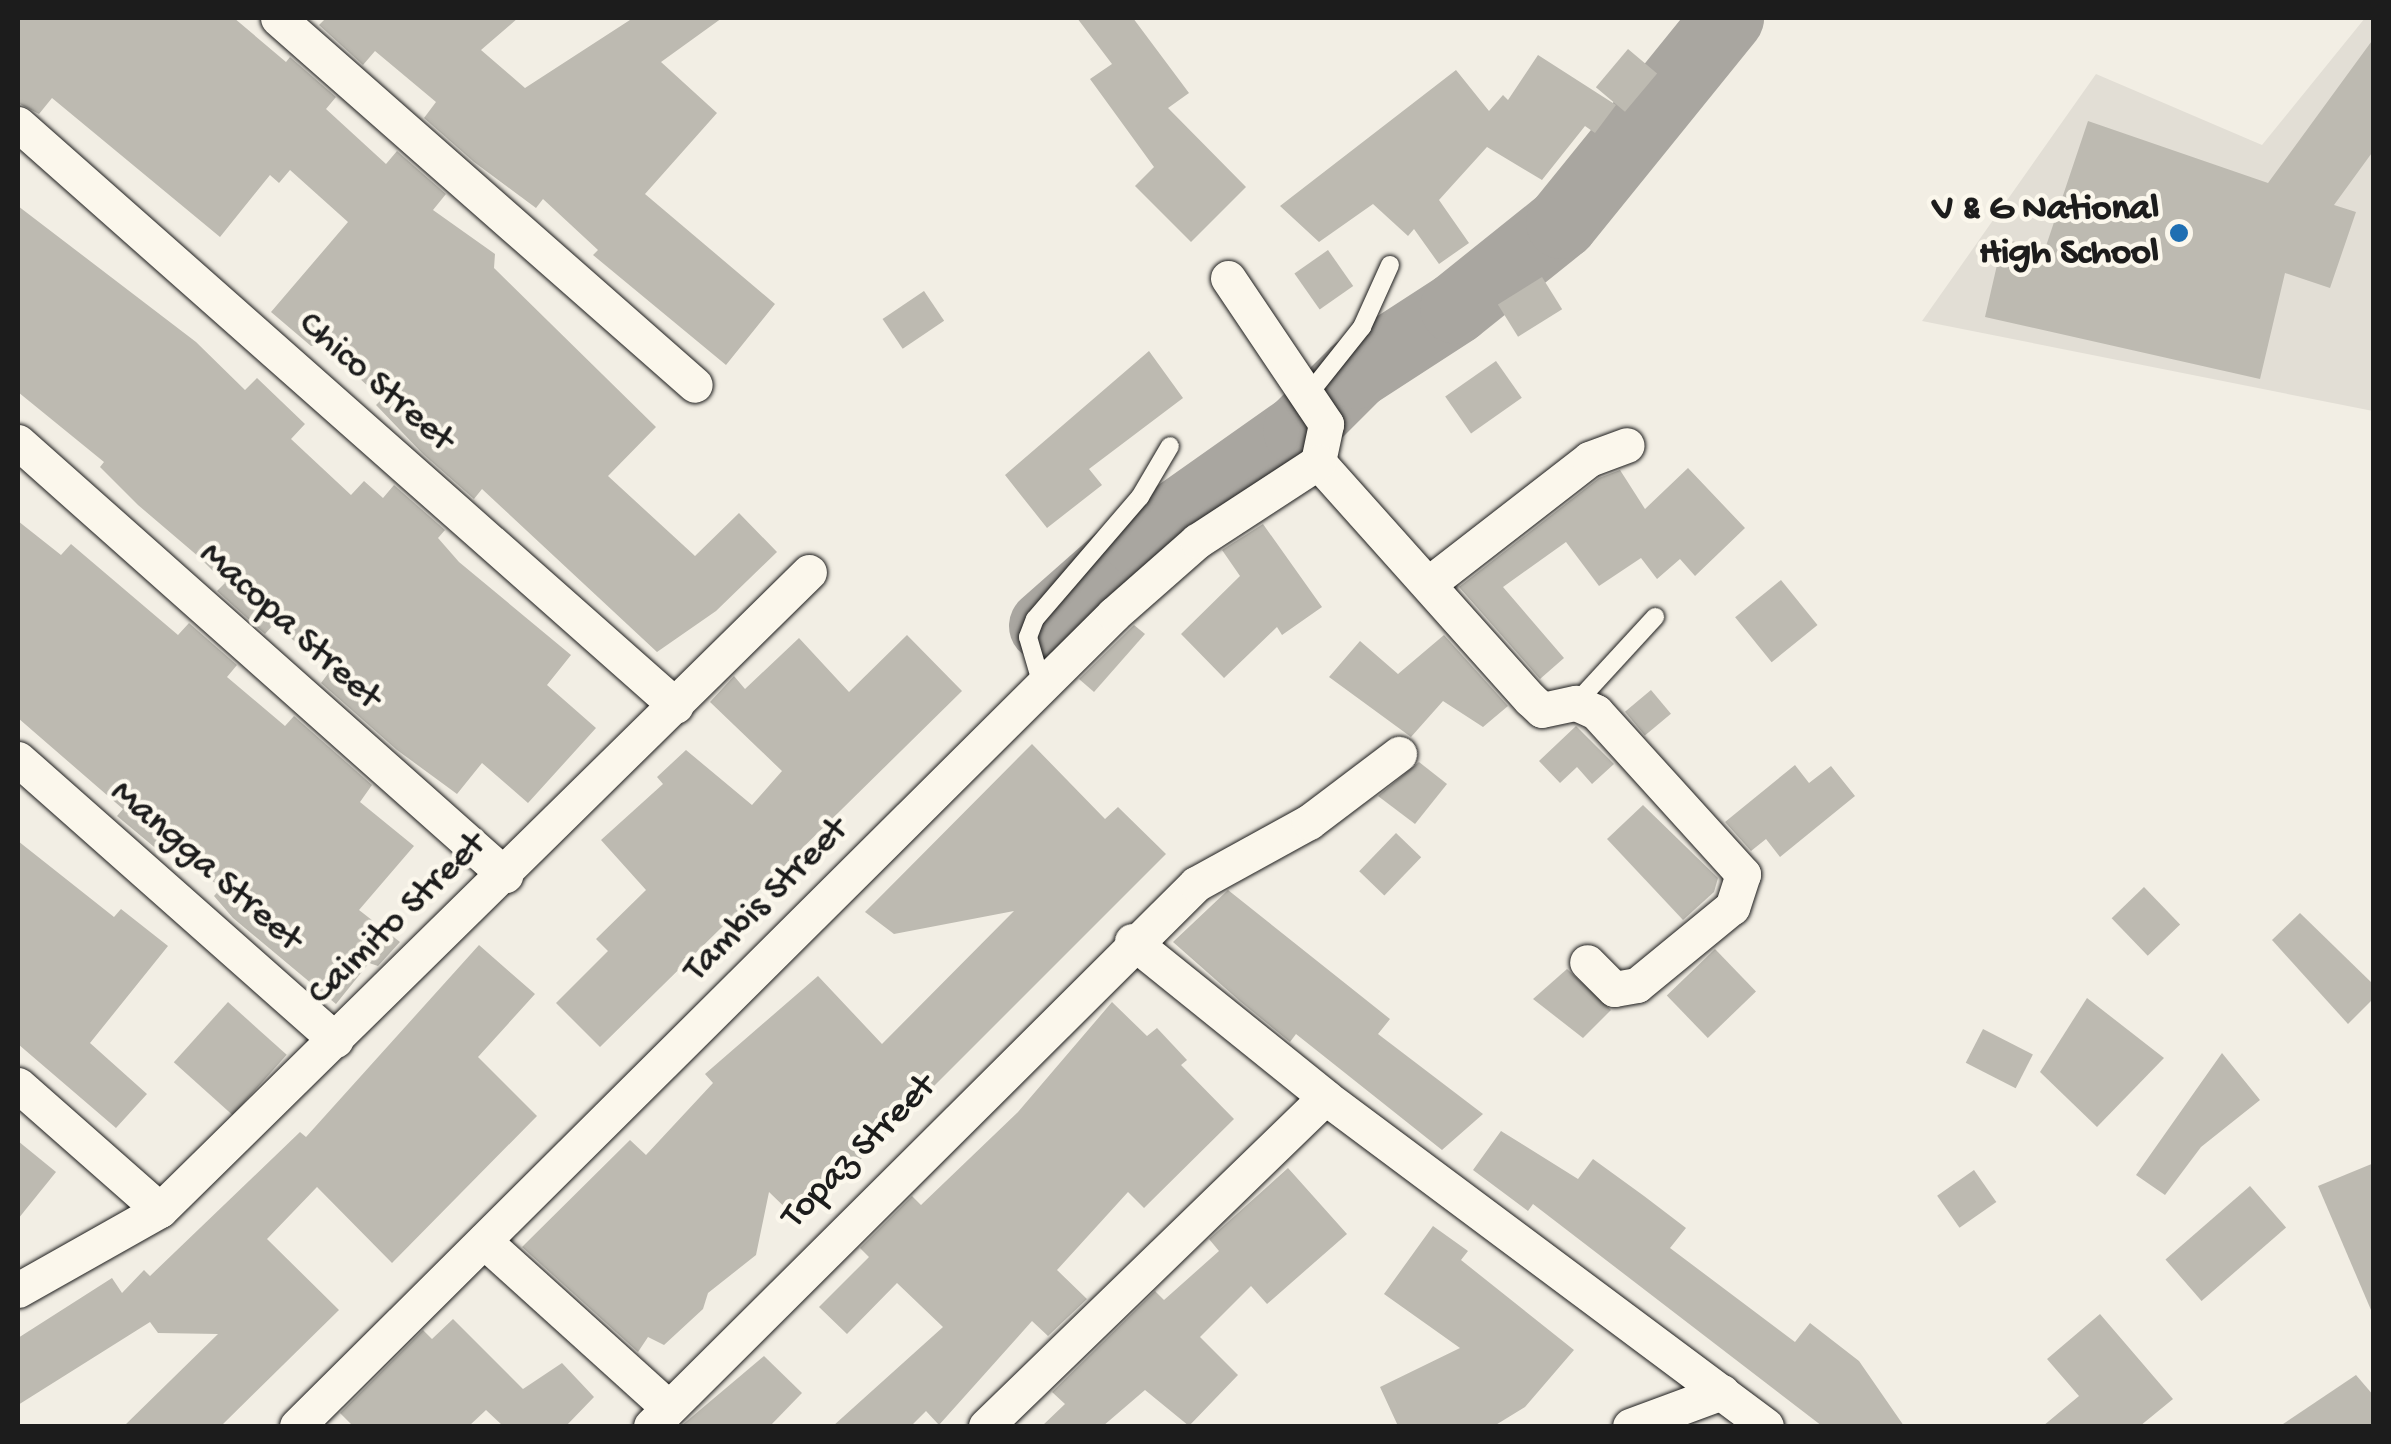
<!DOCTYPE html>
<html>
<head>
<meta charset="utf-8">
<style>
  body { margin:0 }
  #map { position:relative; width:2391px; height:1444px; overflow:hidden; background:#f2eee4; font-family:"Gochi Hand",sans-serif }
  div>[style] { position:absolute }
  .built>* { inset:0; background:#e2ded5 }
  .river>* { height:72px; margin:-36px; padding:0 36px; transform-origin:36px; border-radius:36px; background:#a9a6a0 }
  .building>* { inset:0; background:#bdbab1; transform-origin:0 0 }
  .roads { filter:drop-shadow(0 0 2px #1c1c1c) drop-shadow(0 0 2px #1c1c1c) }
  .lane>* { height:18px; margin:-9px; padding:0 9px; transform-origin:9px; border-radius:9px; background:#fbf7ec }
  .street>* { height:35px; margin:-17.5px; padding:0 17.5px; transform-origin:17.5px; border-radius:17.5px; background:#fbf7ec }
  .dots>* { width:28px; height:28px; translate:-50% -50%; box-sizing:border-box; border:5px solid #fbf7ec; border-radius:50% }
  span { translate:-50% -50%; white-space:nowrap; text-align:center; line-height:1.15; -webkit-text-stroke:9px #fbf7ec; paint-order:stroke }
  .poi-label { font-size:38px; color:#1c1c1c; font-weight:700 }
  .right { translate:-100% -50%; text-align:right }
  .street-label { font-size:38px; color:#1c1c1c }
  .frame { position:absolute; inset:0; border:20px solid #1c1c1c; pointer-events:none }
</style>
</head>
<body>
<div id="map">
  <div class="built">
    <div style="clip-path:polygon(2365px 18px,2373px 18px,2373px 411px,1922px 321px,2096px 74px,2262px 145px)"></div>
  </div>
  <div class="river">
    <div style="left:1045px;top:626px;width:127px;rotate:-41.5deg"></div>
    <div style="left:1140px;top:542px;width:194px;rotate:-35.2deg"></div>
    <div style="left:1299px;top:430px;width:81px;rotate:-45deg"></div>
    <div style="left:1356px;top:373px;width:119px;rotate:-33deg"></div>
    <div style="left:1456px;top:308px;width:136px;rotate:-38.7deg"></div>
    <div style="left:1562px;top:223px;width:264px;rotate:-51deg"></div>
  </div>
  <div class="building">
    <div style="clip-path:polygon(18px 18px,234px 18px,286px 62px,290px 57px,336px 97px,326px 109px,386px 164px,397px 151px,446px 194px,433px 210px,495px 254px,494px 268px,656px 427px,608px 476px,695px 556px,739px 513px,777px 552px,716px 611px,657px 652px,482px 489px,474px 499px,423px 454px,376px 405px,382px 399px,324px 346px,311px 346px,271px 312px,348px 222px,290px 170px,279px 183px,270px 175px,220px 237px,52px 98px,39px 114px,18px 103px)"></div>
    <div style="clip-path:polygon(326px 18px,518px 18px,481px 50px,525px 88px,633px 18px,722px 18px,661px 62px,717px 113px,645px 194px,775px 304px,726px 365px,593px 255px,598px 250px,543px 199px,536px 208px,474px 162px,424px 118px,436px 102px,375px 51px,363px 65px,319px 25px)"></div>
    <div style="clip-path:polygon(1077px 18px,1133px 18px,1189px 93px,1168px 108px,1246px 187px,1191px 242px,1135px 186px,1154px 167px,1090px 79px,1112px 64px)"></div>
    <div style="clip-path:polygon(2374px 38px,2374px 150px,2334px 205px,2356px 212px,2330px 288px,2285px 273px,2260px 379px,1985px 317px,2003px 239px,2045px 249px,2088px 121px,2268px 183px)"></div>
    <div style="left:1628px;top:49px;width:38px;height:50px;rotate:40deg"></div>
    <div style="clip-path:polygon(1538px 55px,1616px 105px,1595px 133px,1585px 126px,1542px 180px,1487px 147px,1439px 200px,1469px 243px,1439px 264px,1414px 229px,1408px 236px,1373px 204px,1319px 242px,1280px 206px,1456px 70px,1489px 111px,1503px 95px,1508px 100px)"></div>
    <div style="clip-path:polygon(18px 206px,196px 342px,245px 390px,257px 378px,305px 424px,291px 439px,351px 495px,364px 481px,383px 498px,394px 485px,445px 530px,438px 538px,459px 562px,571px 655px,547px 685px,596px 728px,528px 803px,482px 763px,457px 794px,397px 750px,321px 683px,330px 671px,274px 624px,265px 634px,217px 591px,225px 583px,199px 557px,138px 505px,100px 467px,104px 462px,18px 392px)"></div>
    <div style="left:1328px;top:250px;width:44px;height:41px;rotate:55deg"></div>
    <div style="left:1542px;top:277px;width:38px;height:52px;rotate:58deg"></div>
    <div style="left:924px;top:291px;width:36px;height:50px;rotate:56deg"></div>
    <div style="clip-path:polygon(1149px 351px,1183px 398px,1089px 469px,1102px 485px,1047px 528px,1005px 475px)"></div>
    <div style="left:1496px;top:361px;width:45px;height:62px;rotate:55deg"></div>
    <div style="clip-path:polygon(1688px 468px,1745px 528px,1695px 576px,1680px 559px,1657px 579px,1641px 558px,1599px 586px,1566px 542px,1503px 587px,1564px 658px,1540px 679px,1459px 587px,1599px 478px,1620px 470px,1645px 509px)"></div>
    <div style="clip-path:polygon(18px 521px,61px 555px,71px 544px,178px 635px,189px 623px,237px 665px,227px 677px,285px 726px,294px 716px,372px 785px,360px 802px,414px 846px,359px 910px,400px 942px,378px 966px,369px 963px,336px 1004px,233px 918px,214px 896px,221px 888px,166px 843px,159px 851px,117px 816px,123px 809px,18px 718px)"></div>
    <div style="clip-path:polygon(1263px 524px,1322px 607px,1282px 635px,1277px 627px,1224px 678px,1181px 634px,1240px 576px,1222px 550px)"></div>
    <div style="left:1781px;top:580px;width:58px;height:59px;rotate:51deg"></div>
    <div style="clip-path:polygon(1134px 625px,1145px 634px,1094px 692px,1079px 679px)"></div>
    <div style="clip-path:polygon(907px 635px,962px 691px,600px 1047px,556px 1003px,608px 951px,596px 939px,646px 890px,601px 840px,663px 784px,657px 777px,686px 750px,752px 805px,782px 771px,710px 702px,734px 676px,745px 689px,799px 638px,849px 692px)"></div>
    <div style="clip-path:polygon(1444px 635px,1508px 706px,1483px 727px,1443px 701px,1411px 737px,1329px 677px,1360px 641px,1398px 674px)"></div>
    <div style="left:1651px;top:690px;width:31px;height:34px;rotate:50deg"></div>
    <div style="clip-path:polygon(1576px 726px,1614px 764px,1592px 784px,1577px 767px,1560px 783px,1539px 761px)"></div>
    <div style="clip-path:polygon(1032px 744px,1105px 819px,1118px 807px,1166px 854px,799px 1221px,769px 1192px,756px 1255px,708px 1293px,703px 1309px,664px 1345px,648px 1337px,638px 1352px,522px 1247px,630px 1140px,646px 1155px,713px 1083px,705px 1074px,818px 976px,882px 1044px,1014px 911px,894px 934px,865px 912px)"></div>
    <div style="clip-path:polygon(1419px 762px,1447px 784px,1415px 824px,1378px 796px)"></div>
    <div style="clip-path:polygon(1795px 765px,1809px 783px,1831px 766px,1855px 796px,1780px 857px,1766px 839px,1751px 851px,1725px 822px)"></div>
    <div style="clip-path:polygon(1643px 805px,1718px 878px,1714px 892px,1683px 920px,1607px 839px)"></div>
    <div style="left:1396px;top:833px;width:35px;height:53px;rotate:44deg"></div>
    <div style="clip-path:polygon(18px 841px,114px 917px,121px 909px,168px 946px,90px 1043px,147px 1094px,116px 1128px,18px 1044px)"></div>
    <div style="left:2144px;top:887px;width:52px;height:45px;rotate:46deg"></div>
    <div style="clip-path:polygon(1228px 890px,1390px 1019px,1378px 1034px,1483px 1114px,1442px 1150px,1296px 1034px,1290px 1042px,1241px 1002px,1173px 942px)"></div>
    <div style="clip-path:polygon(2300px 913px,2374px 985px,2374px 998px,2348px 1024px,2272px 940px)"></div>
    <div style="clip-path:polygon(479px 945px,535px 994px,478px 1057px,537px 1116px,392px 1263px,317px 1187px,267px 1239px,339px 1310px,221px 1426px,124px 1426px,218px 1334px,158px 1333px,150px 1322px,18px 1405px,18px 1338px,112px 1278px,122px 1293px,144px 1270px,150px 1276px,300px 1132px,306px 1137px)"></div>
    <div style="left:1715px;top:949px;width:59px;height:67px;rotate:46deg"></div>
    <div style="clip-path:polygon(1567px 969px,1611px 1010px,1583px 1038px,1533px 999px)"></div>
    <div style="clip-path:polygon(2087px 998px,2164px 1058px,2097px 1127px,2040px 1072px)"></div>
    <div style="left:228px;top:1002px;width:79px;height:81px;rotate:42deg"></div>
    <div style="clip-path:polygon(1112px 1002px,1147px 1036px,1157px 1028px,1187px 1060px,1181px 1065px,1234px 1119px,1144px 1208px,1128px 1192px,1057px 1270px,1087px 1299px,1048px 1336px,1032px 1321px,939px 1425px,926px 1411px,911px 1426px,833px 1426px,943px 1327px,897px 1283px,847px 1334px,819px 1307px,869px 1257px,860px 1248px,912px 1196px,921px 1205px,1018px 1112px)"></div>
    <div style="left:1983px;top:1029px;width:56px;height:38px;rotate:27deg"></div>
    <div style="clip-path:polygon(2222px 1053px,2260px 1100px,2201px 1147px,2165px 1195px,2136px 1175px)"></div>
    <div style="clip-path:polygon(1501px 1131px,1578px 1179px,1593px 1159px,1644px 1196px,1686px 1228px,1670px 1248px,1795px 1342px,1810px 1323px,1859px 1361px,1904px 1426px,1822px 1426px,1533px 1204px,1528px 1211px,1473px 1170px)"></div>
    <div style="clip-path:polygon(18px 1141px,56px 1172px,18px 1219px)"></div>
    <div style="clip-path:polygon(2374px 1163px,2374px 1317px,2318px 1186px)"></div>
    <div style="clip-path:polygon(1288px 1168px,1347px 1234px,1267px 1304px,1251px 1286px,1200px 1337px,1238px 1375px,1189px 1426px,1145px 1390px,1103px 1426px,1042px 1426px,1065px 1404px,1052px 1392px,1155px 1291px,1164px 1300px,1219px 1251px,1209px 1239px)"></div>
    <div style="left:1974px;top:1170px;width:39px;height:45px;rotate:55deg"></div>
    <div style="left:2250px;top:1186px;width:55px;height:112px;rotate:49deg"></div>
    <div style="clip-path:polygon(1433px 1226px,1468px 1251px,1461px 1260px,1574px 1350px,1525px 1407px,1494px 1426px,1398px 1426px,1380px 1387px,1460px 1348px,1384px 1294px)"></div>
    <div style="clip-path:polygon(2100px 1314px,2173px 1399px,2140px 1426px,2043px 1426px,2079px 1396px,2047px 1359px)"></div>
    <div style="clip-path:polygon(453px 1319px,523px 1389px,562px 1363px,594px 1397px,566px 1426px,503px 1426px,486px 1410px,469px 1426px,353px 1426px,340px 1413px,423px 1330px,432px 1339px)"></div>
    <div style="clip-path:polygon(764px 1356px,802px 1393px,770px 1426px,681px 1426px)"></div>
    <div style="clip-path:polygon(2356px 1375px,2374px 1396px,2374px 1426px,2280px 1426px)"></div>
  </div>
  <div class="roads">
    <div class="lane">
      <div style="left:1308px;top:395px;width:87px;rotate:-51.5deg"></div>
      <div style="left:1362px;top:327px;width:68px;rotate:-65.7deg"></div>
      <div style="left:1042px;top:685px;width:50px;rotate:-106.3deg"></div>
      <div style="left:1028px;top:637px;width:19px;rotate:-69deg"></div>
      <div style="left:1035px;top:619px;width:161px;rotate:-49.3deg"></div>
      <div style="left:1140px;top:497px;width:59px;rotate:-59.5deg"></div>
      <div style="left:1576px;top:703px;width:117px;rotate:-47.4deg"></div>
    </div>
    <div class="street">
      <div style="left:278px;top:18px;width:555px;rotate:41.35deg"></div>
      <div style="left:18px;top:124px;width:878px;rotate:41.49deg"></div>
      <div style="left:1228px;top:278px;width:176px;rotate:56.1deg"></div>
      <div style="left:1326px;top:424px;width:39px;rotate:102deg"></div>
      <div style="left:18px;top:442px;width:652px;rotate:41.64deg"></div>
      <div style="left:1318px;top:462px;width:318px;rotate:48.2deg"></div>
      <div style="left:1530px;top:699px;width:16px;rotate:43deg"></div>
      <div style="left:1542px;top:710px;width:35px;rotate:-12deg"></div>
      <div style="left:1576px;top:703px;width:22px;rotate:24deg"></div>
      <div style="left:1596px;top:712px;width:219px;rotate:47.8deg"></div>
      <div style="left:1743px;top:874px;width:35px;rotate:108deg"></div>
      <div style="left:1732px;top:907px;width:123px;rotate:140.6deg"></div>
      <div style="left:1637px;top:985px;width:23px;rotate:170deg"></div>
      <div style="left:1614px;top:989px;width:38px;rotate:-135deg"></div>
      <div style="left:1432px;top:581px;width:199px;rotate:-37.8deg"></div>
      <div style="left:1589px;top:459px;width:40px;rotate:-20.2deg"></div>
      <div style="left:18px;top:759px;width:424px;rotate:41.5deg"></div>
      <div style="left:1132px;top:941px;width:248px;rotate:38.9deg"></div>
      <div style="left:1325px;top:1097px;width:550px;rotate:36.72deg"></div>
      <div style="left:18px;top:1085px;width:189px;rotate:41.4deg"></div>
      <div style="left:484px;top:1241px;width:248px;rotate:42.1deg"></div>
      <div style="left:18px;top:1290px;width:163px;rotate:-29.4deg"></div>
      <div style="left:160px;top:1210px;width:910px;rotate:-44.51deg"></div>
      <div style="left:297px;top:1426px;width:1152px;rotate:-44.82deg"></div>
      <div style="left:1114px;top:614px;width:111px;rotate:-41.3deg"></div>
      <div style="left:1197px;top:541px;width:145px;rotate:-33.1deg"></div>
      <div style="left:651px;top:1426px;width:769px;rotate:-44.84deg"></div>
      <div style="left:1196px;top:884px;width:129px;rotate:-28.8deg"></div>
      <div style="left:1309px;top:822px;width:113px;rotate:-37.1deg"></div>
      <div style="left:986px;top:1426px;width:472px;rotate:-44.1deg"></div>
      <div style="left:1630px;top:1426px;width:98px;rotate:-20.3deg"></div>
    </div>
  </div>
  <div class="dots">
    <div style="left:2179px;top:233px;background:#1f6fb2"></div>
  </div>
  <div class="poi-label">
    <span class="right" style="left:2159px;top:233px">V &amp; G National<br>High School</span>
  </div>
  <div class="street-label">
    <span style="left:375px;top:383px;rotate:41deg">Chico Street</span>
    <span style="left:289px;top:627px;rotate:42deg">Macopa Street</span>
    <span style="left:205px;top:867px;rotate:41deg">Mangga Street</span>
    <span style="left:767px;top:901px;rotate:-45deg">Tambis Street</span>
    <span style="left:398px;top:920px;rotate:-44deg">Caimito Street</span>
    <span style="left:860px;top:1153px;rotate:-45deg">Topaz Street</span>
  </div>
  <div class="frame"></div>
</div>
</body>
</html>
